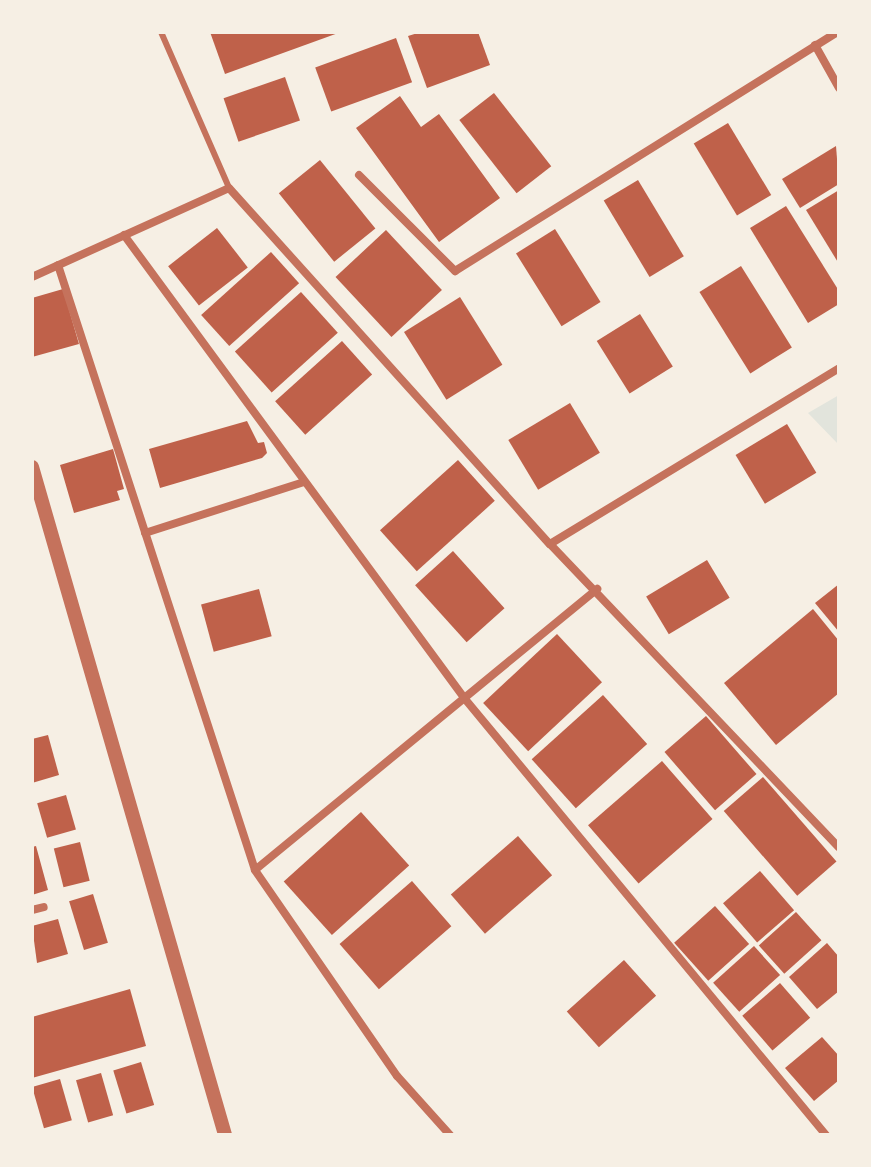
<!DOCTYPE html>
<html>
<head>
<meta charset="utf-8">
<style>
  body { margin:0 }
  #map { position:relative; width:871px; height:1167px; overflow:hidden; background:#f6efe4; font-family:"Archivo Narrow",sans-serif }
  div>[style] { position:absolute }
  .green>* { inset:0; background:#e2e4dc }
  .building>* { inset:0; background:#bf614a; transform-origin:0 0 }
  .service>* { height:6px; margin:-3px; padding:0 3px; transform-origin:3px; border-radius:3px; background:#c5725c }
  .minor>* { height:8px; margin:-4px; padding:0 4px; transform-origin:4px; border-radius:4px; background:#c5725c }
  .tertiary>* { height:14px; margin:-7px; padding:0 7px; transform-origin:7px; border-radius:7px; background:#c5725c }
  span { translate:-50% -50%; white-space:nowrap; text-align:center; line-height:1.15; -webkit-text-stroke:6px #f6efe4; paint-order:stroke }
  .frame { position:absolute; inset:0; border:34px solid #f6efe4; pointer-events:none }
</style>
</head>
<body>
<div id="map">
  <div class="green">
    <div style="clip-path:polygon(839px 395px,839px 445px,808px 413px)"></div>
  </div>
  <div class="building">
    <div style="clip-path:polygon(210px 32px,341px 32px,225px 74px)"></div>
    <div style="clip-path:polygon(421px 32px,478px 32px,490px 65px,427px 88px,408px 36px)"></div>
    <div style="left:396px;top:38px;width:47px;height:86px;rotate:70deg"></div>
    <div style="left:285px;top:77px;width:46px;height:65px;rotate:71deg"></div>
    <div style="left:494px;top:93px;width:93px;height:44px;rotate:52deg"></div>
    <div style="clip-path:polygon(400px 96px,421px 127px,439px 114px,500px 198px,439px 242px,356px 128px)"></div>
    <div style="left:728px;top:123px;width:84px;height:40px;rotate:59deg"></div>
    <div style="clip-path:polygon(836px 146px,839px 184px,800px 208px,782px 179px)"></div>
    <div style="left:320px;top:160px;width:88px;height:53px;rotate:51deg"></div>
    <div style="left:638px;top:180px;width:89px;height:40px;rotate:59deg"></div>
    <div style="clip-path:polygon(839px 190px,839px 264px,806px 210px)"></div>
    <div style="clip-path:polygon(786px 206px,839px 291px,839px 304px,808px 323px,750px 228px)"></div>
    <div style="left:217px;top:228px;width:50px;height:62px;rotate:52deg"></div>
    <div style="left:555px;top:229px;width:86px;height:46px;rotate:58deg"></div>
    <div style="left:386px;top:230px;width:82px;height:69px;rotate:47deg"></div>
    <div style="left:271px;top:252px;width:42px;height:94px;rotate:48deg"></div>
    <div style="left:741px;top:266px;width:96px;height:49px;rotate:58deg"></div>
    <div style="clip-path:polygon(63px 289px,79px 344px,32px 357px,32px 298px)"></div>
    <div style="left:301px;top:292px;width:55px;height:89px;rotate:48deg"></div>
    <div style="left:460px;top:297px;width:80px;height:66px;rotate:58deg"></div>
    <div style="left:640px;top:314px;width:62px;height:51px;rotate:58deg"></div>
    <div style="left:342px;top:341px;width:45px;height:90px;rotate:48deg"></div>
    <div style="left:570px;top:403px;width:58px;height:72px;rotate:59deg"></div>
    <div style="clip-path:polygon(247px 421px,258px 443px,264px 442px,267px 453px,262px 458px,160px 488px,149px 449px)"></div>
    <div style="left:787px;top:424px;width:57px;height:60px;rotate:59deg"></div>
    <div style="clip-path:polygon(113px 449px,124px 489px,117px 491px,120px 500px,74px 513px,60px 465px)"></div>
    <div style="left:458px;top:460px;width:55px;height:105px;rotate:48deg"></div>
    <div style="left:453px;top:551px;width:77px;height:51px;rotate:48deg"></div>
    <div style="left:707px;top:560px;width:44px;height:71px;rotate:59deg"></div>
    <div style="clip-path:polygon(839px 584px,839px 632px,815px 603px)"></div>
    <div style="left:259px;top:589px;width:49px;height:60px;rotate:75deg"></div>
    <div style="clip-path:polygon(813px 609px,839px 641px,839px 693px,776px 745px,724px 683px)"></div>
    <div style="left:557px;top:634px;width:66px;height:101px;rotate:47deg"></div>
    <div style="left:603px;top:695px;width:66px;height:96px;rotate:48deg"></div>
    <div style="left:706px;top:716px;width:77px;height:55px;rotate:49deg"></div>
    <div style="clip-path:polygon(48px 735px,59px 775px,32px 783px,32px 739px)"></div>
    <div style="left:662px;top:761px;width:77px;height:98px;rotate:49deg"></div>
    <div style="left:763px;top:777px;width:112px;height:52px;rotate:49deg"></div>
    <div style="left:66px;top:795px;width:36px;height:30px;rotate:74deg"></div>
    <div style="left:361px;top:812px;width:72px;height:104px;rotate:48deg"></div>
    <div style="left:518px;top:836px;width:52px;height:89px;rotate:49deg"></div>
    <div style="left:80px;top:842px;width:40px;height:27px;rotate:76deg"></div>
    <div style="clip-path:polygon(36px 846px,48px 890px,32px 895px,32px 847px)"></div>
    <div style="left:760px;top:871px;width:52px;height:49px;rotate:49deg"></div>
    <div style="left:412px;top:881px;width:60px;height:96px;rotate:49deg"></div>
    <div style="left:93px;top:894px;width:51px;height:25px;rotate:73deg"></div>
    <div style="left:715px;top:906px;width:51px;height:55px;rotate:48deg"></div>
    <div style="left:796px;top:912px;width:38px;height:50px;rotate:48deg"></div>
    <div style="clip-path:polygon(58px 919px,68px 954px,37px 963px,32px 926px)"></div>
    <div style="clip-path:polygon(827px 943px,839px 957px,839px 991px,817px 1009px,789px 977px)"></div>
    <div style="left:754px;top:946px;width:39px;height:55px;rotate:48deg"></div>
    <div style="left:624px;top:960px;width:48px;height:77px;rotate:48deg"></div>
    <div style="left:780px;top:983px;width:46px;height:50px;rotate:49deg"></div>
    <div style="clip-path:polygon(130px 989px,146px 1046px,32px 1078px,32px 1017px)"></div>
    <div style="clip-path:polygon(822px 1037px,839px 1056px,839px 1080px,814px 1101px,785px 1068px)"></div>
    <div style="left:141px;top:1062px;width:45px;height:29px;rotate:73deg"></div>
    <div style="left:101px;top:1073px;width:44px;height:26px;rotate:74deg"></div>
    <div style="left:60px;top:1079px;width:43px;height:29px;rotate:74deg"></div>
  </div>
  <div class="service">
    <div style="left:161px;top:32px;width:170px;rotate:66.4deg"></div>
  </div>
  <div class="minor">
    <div style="left:815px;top:45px;width:49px;rotate:60.8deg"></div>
    <div style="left:359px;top:175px;width:136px;rotate:45deg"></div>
    <div style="left:455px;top:271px;width:451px;rotate:-32deg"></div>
    <div style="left:124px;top:235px;width:576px;rotate:53.69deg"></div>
    <div style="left:465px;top:699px;width:566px;rotate:50.38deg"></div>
    <div style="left:58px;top:265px;width:636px;rotate:71.96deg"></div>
    <div style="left:32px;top:277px;width:216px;rotate:-24.3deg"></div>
    <div style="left:229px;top:188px;width:479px;rotate:48deg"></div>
    <div style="left:550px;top:544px;width:419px;rotate:46.4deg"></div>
    <div style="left:145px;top:533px;width:167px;rotate:-17.8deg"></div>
    <div style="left:550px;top:544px;width:338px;rotate:-31.3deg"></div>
    <div style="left:32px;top:910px;width:12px;rotate:-14deg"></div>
    <div style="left:450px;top:1135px;width:79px;rotate:-131.9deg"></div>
    <div style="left:397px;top:1076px;width:250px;rotate:-124.6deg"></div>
    <div style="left:255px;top:870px;width:443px;rotate:-39.4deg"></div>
  </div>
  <div class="tertiary">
    <div style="left:32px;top:467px;width:695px;rotate:73.88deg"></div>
  </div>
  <div class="frame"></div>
</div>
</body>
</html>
